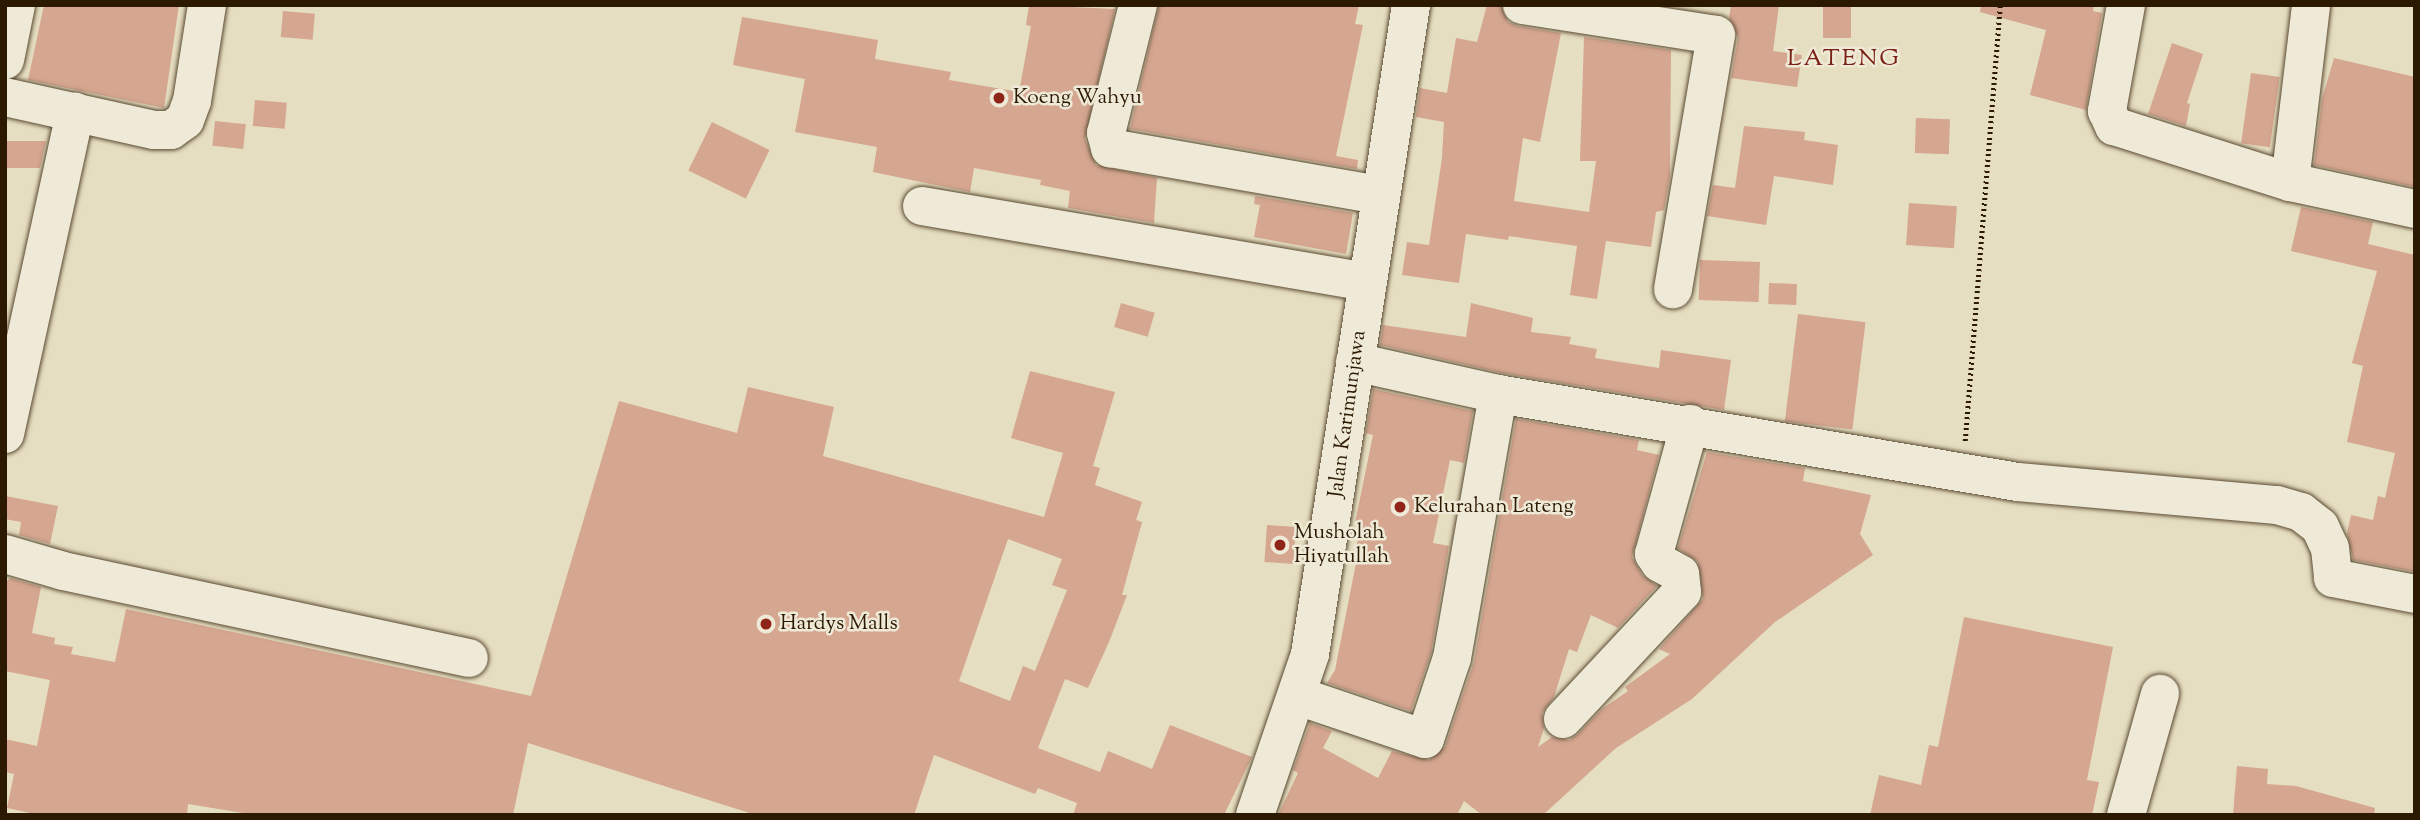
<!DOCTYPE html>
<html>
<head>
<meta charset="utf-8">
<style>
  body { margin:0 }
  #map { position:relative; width:2420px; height:820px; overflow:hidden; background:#e6dec1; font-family:"Sorts Mill Goudy",serif }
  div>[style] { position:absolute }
  .building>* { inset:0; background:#d5a690; transform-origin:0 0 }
  .path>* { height:4.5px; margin-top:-2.25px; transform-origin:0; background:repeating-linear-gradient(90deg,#2c1902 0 2px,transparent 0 5.5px) }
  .roads { filter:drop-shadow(0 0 2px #5a4a32) drop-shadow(0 0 2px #5a4a32) }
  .minor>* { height:38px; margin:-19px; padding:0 19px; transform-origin:19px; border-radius:19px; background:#efead7 }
  .dots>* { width:19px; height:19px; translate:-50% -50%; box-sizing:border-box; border:4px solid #efead7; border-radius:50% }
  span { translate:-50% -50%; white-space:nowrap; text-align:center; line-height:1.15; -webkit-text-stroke:5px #efead7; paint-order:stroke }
  .poi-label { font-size:21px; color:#2c1902 }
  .left { translate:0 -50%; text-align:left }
  .street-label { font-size:21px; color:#2c1902 }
  .quarter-label { font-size:24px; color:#7a1f14; letter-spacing:2px }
  .frame { position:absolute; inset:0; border:7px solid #2c1902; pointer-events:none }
</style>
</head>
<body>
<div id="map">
  <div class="building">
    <div style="clip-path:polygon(44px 5px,179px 5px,164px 108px,28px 80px)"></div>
    <div style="clip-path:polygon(1029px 5px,1115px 9px,1085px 139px,1096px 165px,1157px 178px,1154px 223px,1068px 208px,1070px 191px,1040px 185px,1041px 180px,974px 168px,970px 192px,873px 172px,877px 147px,795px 132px,805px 79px,733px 65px,742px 17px,878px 40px,875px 59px,951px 72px,949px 80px,1019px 92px,1031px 26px,1026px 25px)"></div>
    <div style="clip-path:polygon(1159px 5px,1359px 5px,1355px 24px,1363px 25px,1336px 156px,1358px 160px,1357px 169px,1130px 129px)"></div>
    <div style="clip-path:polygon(1487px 5px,1501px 5px,1508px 22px,1518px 26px,1561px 33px,1540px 142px,1523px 138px,1514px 201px,1589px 212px,1596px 161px,1580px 161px,1584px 37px,1671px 50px,1670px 176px,1664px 210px,1656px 212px,1651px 247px,1606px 241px,1597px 299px,1570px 295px,1577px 246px,1509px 236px,1508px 240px,1466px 234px,1459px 283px,1402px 275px,1407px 242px,1429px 245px,1442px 158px,1444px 122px,1416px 117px,1420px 88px,1447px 93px,1456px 38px,1477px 42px)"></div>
    <div style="clip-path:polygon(1731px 5px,1779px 5px,1773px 51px,1802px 55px,1797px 87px,1731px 78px,1738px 38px,1729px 18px)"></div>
    <div style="left:1823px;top:5px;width:28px;height:33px"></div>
    <div style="clip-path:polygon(1981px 5px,2094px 5px,2093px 11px,2102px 13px,2086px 110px,2030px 95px,2046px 30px,1980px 12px)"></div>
    <div style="left:283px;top:11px;width:32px;height:26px;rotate:5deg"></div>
    <div style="clip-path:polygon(2172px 43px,2203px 54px,2187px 103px,2190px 104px,2186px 126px,2148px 114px)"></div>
    <div style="clip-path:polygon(2334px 58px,2415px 77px,2415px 187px,2314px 165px,2322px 99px)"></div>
    <div style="left:2251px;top:73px;width:29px;height:71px;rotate:8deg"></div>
    <div style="left:255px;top:100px;width:32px;height:26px;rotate:5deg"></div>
    <div style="left:1916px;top:118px;width:34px;height:35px;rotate:2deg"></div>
    <div style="left:215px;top:121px;width:31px;height:25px;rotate:6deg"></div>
    <div style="left:712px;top:122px;width:64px;height:54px;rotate:26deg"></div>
    <div style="clip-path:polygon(1744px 126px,1805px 132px,1804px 140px,1838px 145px,1833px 185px,1774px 176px,1766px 225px,1707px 216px,1713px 185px,1735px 188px)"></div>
    <div style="clip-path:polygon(5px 141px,46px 141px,40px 168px,5px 168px)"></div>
    <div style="clip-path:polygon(1255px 196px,1353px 213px,1346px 254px,1254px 237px,1260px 205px,1254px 204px)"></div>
    <div style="left:1909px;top:203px;width:48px;height:42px;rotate:4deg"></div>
    <div style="clip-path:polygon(2301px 207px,2373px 222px,2368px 244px,2415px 255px,2415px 572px,2353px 560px,2347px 533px,2351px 515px,2373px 520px,2378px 496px,2385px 498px,2395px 453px,2347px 442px,2363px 366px,2352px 363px,2377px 271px,2291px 251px)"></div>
    <div style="left:1700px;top:260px;width:60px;height:40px;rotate:2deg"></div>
    <div style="left:1769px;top:283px;width:28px;height:21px;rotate:2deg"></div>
    <div style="left:1121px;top:303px;width:35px;height:25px;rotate:16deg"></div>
    <div style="clip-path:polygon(1471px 303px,1533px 318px,1531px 332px,1571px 337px,1569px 344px,1597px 349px,1595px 358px,1659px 368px,1661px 350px,1731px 360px,1724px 410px,1502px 373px,1380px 345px,1383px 325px,1466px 337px)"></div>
    <div style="left:1798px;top:314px;width:68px;height:108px;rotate:7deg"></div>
    <div style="clip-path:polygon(evenodd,1030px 371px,1115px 392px,1093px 466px,1100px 468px,1095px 485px,1142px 502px,1136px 520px,1142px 522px,1122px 595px,1127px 595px,1109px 642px,1088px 688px,1065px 679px,1038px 748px,1100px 772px,1108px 751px,1152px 769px,1170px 725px,1252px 757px,1224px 815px,1073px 815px,1077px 803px,1038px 788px,1035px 794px,934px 755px,914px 815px,756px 815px,528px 743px,513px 815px,255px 815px,188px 804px,187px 815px,39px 815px,7px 808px,14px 774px,5px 772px,5px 739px,37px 746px,50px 680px,5px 671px,5px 583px,10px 578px,41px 587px,32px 633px,55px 638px,54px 644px,73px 647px,71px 654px,115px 662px,126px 609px,531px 696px,619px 401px,737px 433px,748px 387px,834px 407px,823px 456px,1044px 517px,1063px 453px,1011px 438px,1030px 371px,1008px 539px,1062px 559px,1052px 585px,1067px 590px,1035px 671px,1023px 666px,1010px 701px,959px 681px,1008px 539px)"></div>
    <div style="clip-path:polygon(1373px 389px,1473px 411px,1464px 463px,1450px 460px,1433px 543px,1449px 546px,1431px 653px,1411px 711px,1327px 683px,1335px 670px,1357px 558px,1354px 558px,1361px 524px,1355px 523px,1373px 435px,1366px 433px)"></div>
    <div style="clip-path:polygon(1516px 419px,1639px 440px,1637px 450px,1659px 455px,1632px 557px,1642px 575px,1657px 586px,1618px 628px,1591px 615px,1577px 652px,1569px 649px,1554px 697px,1542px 713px,1544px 728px,1538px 747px,1552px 737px,1569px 740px,1578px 734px,1602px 709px,1628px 691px,1625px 687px,1670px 654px,1659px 649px,1703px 599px,1698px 562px,1678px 548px,1707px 452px,1805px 468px,1803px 481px,1871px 495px,1860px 534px,1873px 555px,1775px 622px,1692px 699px,1616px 748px,1543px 815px,1482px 815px,1464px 801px,1457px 815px,1278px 815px,1298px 773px,1293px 770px,1310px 723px,1332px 731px,1323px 748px,1378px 778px,1392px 751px,1429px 760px,1445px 747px,1474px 662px)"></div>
    <div style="clip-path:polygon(5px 496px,58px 506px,50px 544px,19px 535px,21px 522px,5px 519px)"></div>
    <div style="left:1267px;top:525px;width:29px;height:37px;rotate:4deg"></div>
    <div style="clip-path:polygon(1964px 617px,2113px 647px,2087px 780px,2099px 782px,2092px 815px,1870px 815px,1879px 775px,1921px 785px,1929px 745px,1938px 747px)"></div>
    <div style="clip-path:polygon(2237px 766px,2268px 769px,2267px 784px,2296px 786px,2375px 808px,2374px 815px,2233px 815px)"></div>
  </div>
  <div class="path">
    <div style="left:1965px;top:441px;width:437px;rotate:-85.4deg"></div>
  </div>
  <div class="roads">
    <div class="minor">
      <div style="left:1138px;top:5px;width:132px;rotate:104deg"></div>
      <div style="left:1106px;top:133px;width:16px;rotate:75deg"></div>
      <div style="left:1110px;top:148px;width:273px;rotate:9.9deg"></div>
      <div style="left:1522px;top:5px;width:196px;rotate:8.8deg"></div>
      <div style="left:1716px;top:35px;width:258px;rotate:99.6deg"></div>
      <div style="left:2126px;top:5px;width:108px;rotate:100.2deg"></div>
      <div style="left:2107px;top:111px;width:17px;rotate:65deg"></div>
      <div style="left:2114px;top:126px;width:185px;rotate:17.7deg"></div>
      <div style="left:2290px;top:182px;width:128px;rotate:12.2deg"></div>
      <div style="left:5px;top:60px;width:56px;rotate:-78.7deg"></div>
      <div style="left:5px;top:97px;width:153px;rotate:12.5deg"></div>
      <div style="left:154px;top:130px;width:17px"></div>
      <div style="left:171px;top:130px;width:17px;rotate:-36deg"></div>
      <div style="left:185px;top:120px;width:20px;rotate:-70deg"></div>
      <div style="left:192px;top:101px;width:97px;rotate:-81.1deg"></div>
      <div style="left:2290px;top:182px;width:178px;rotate:-83.2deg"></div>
      <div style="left:922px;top:206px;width:450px;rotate:9.7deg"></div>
      <div style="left:1355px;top:362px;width:147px;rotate:12.6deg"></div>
      <div style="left:1498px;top:394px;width:527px;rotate:9.61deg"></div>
      <div style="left:2018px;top:482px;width:260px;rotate:5.1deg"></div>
      <div style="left:2277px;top:505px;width:25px;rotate:16deg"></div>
      <div style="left:2301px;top:512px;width:24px;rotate:38deg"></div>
      <div style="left:2320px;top:527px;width:23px;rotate:65deg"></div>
      <div style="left:2330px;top:548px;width:30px;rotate:84deg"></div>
      <div style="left:2333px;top:578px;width:84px;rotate:11deg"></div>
      <div style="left:5px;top:434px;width:330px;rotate:-77.7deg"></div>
      <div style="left:5px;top:554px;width:60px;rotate:16.3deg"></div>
      <div style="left:63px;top:571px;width:415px;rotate:12.1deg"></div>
      <div style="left:1298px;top:696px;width:134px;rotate:18.7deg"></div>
      <div style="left:1425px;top:739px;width:85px;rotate:-71.6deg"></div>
      <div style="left:1452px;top:658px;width:268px;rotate:-80.1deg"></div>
      <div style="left:1563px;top:719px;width:174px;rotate:-46.9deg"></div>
      <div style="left:1682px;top:592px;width:18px;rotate:-96deg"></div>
      <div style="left:1680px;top:574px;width:23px;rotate:-151deg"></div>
      <div style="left:1660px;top:563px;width:11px;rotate:-124deg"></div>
      <div style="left:1654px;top:554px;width:135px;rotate:-74.5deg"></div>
      <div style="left:1255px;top:815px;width:170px;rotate:-71.1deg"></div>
      <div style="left:1310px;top:654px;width:657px;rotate:-81.15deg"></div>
      <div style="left:2126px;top:815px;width:126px;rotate:-74.3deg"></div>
    </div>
  </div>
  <div class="dots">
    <div style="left:999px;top:98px;background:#8f2418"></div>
    <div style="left:1400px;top:507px;background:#8f2418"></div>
    <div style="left:1280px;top:545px;background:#8f2418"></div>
    <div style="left:766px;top:624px;background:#8f2418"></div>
  </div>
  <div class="poi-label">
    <span class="left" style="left:1013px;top:98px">Koeng Wahyu</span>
    <span class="left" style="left:1414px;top:507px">Kelurahan Lateng</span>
    <span class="left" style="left:1294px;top:545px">Musholah<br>Hiyatullah</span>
    <span class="left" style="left:780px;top:624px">Hardys Malls</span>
  </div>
  <div class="street-label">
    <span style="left:1348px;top:414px;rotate:-82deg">Jalan Karimunjawa</span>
  </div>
  <div class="quarter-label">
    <span style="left:1844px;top:60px">LATENG</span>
  </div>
  <div class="frame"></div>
</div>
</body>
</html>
